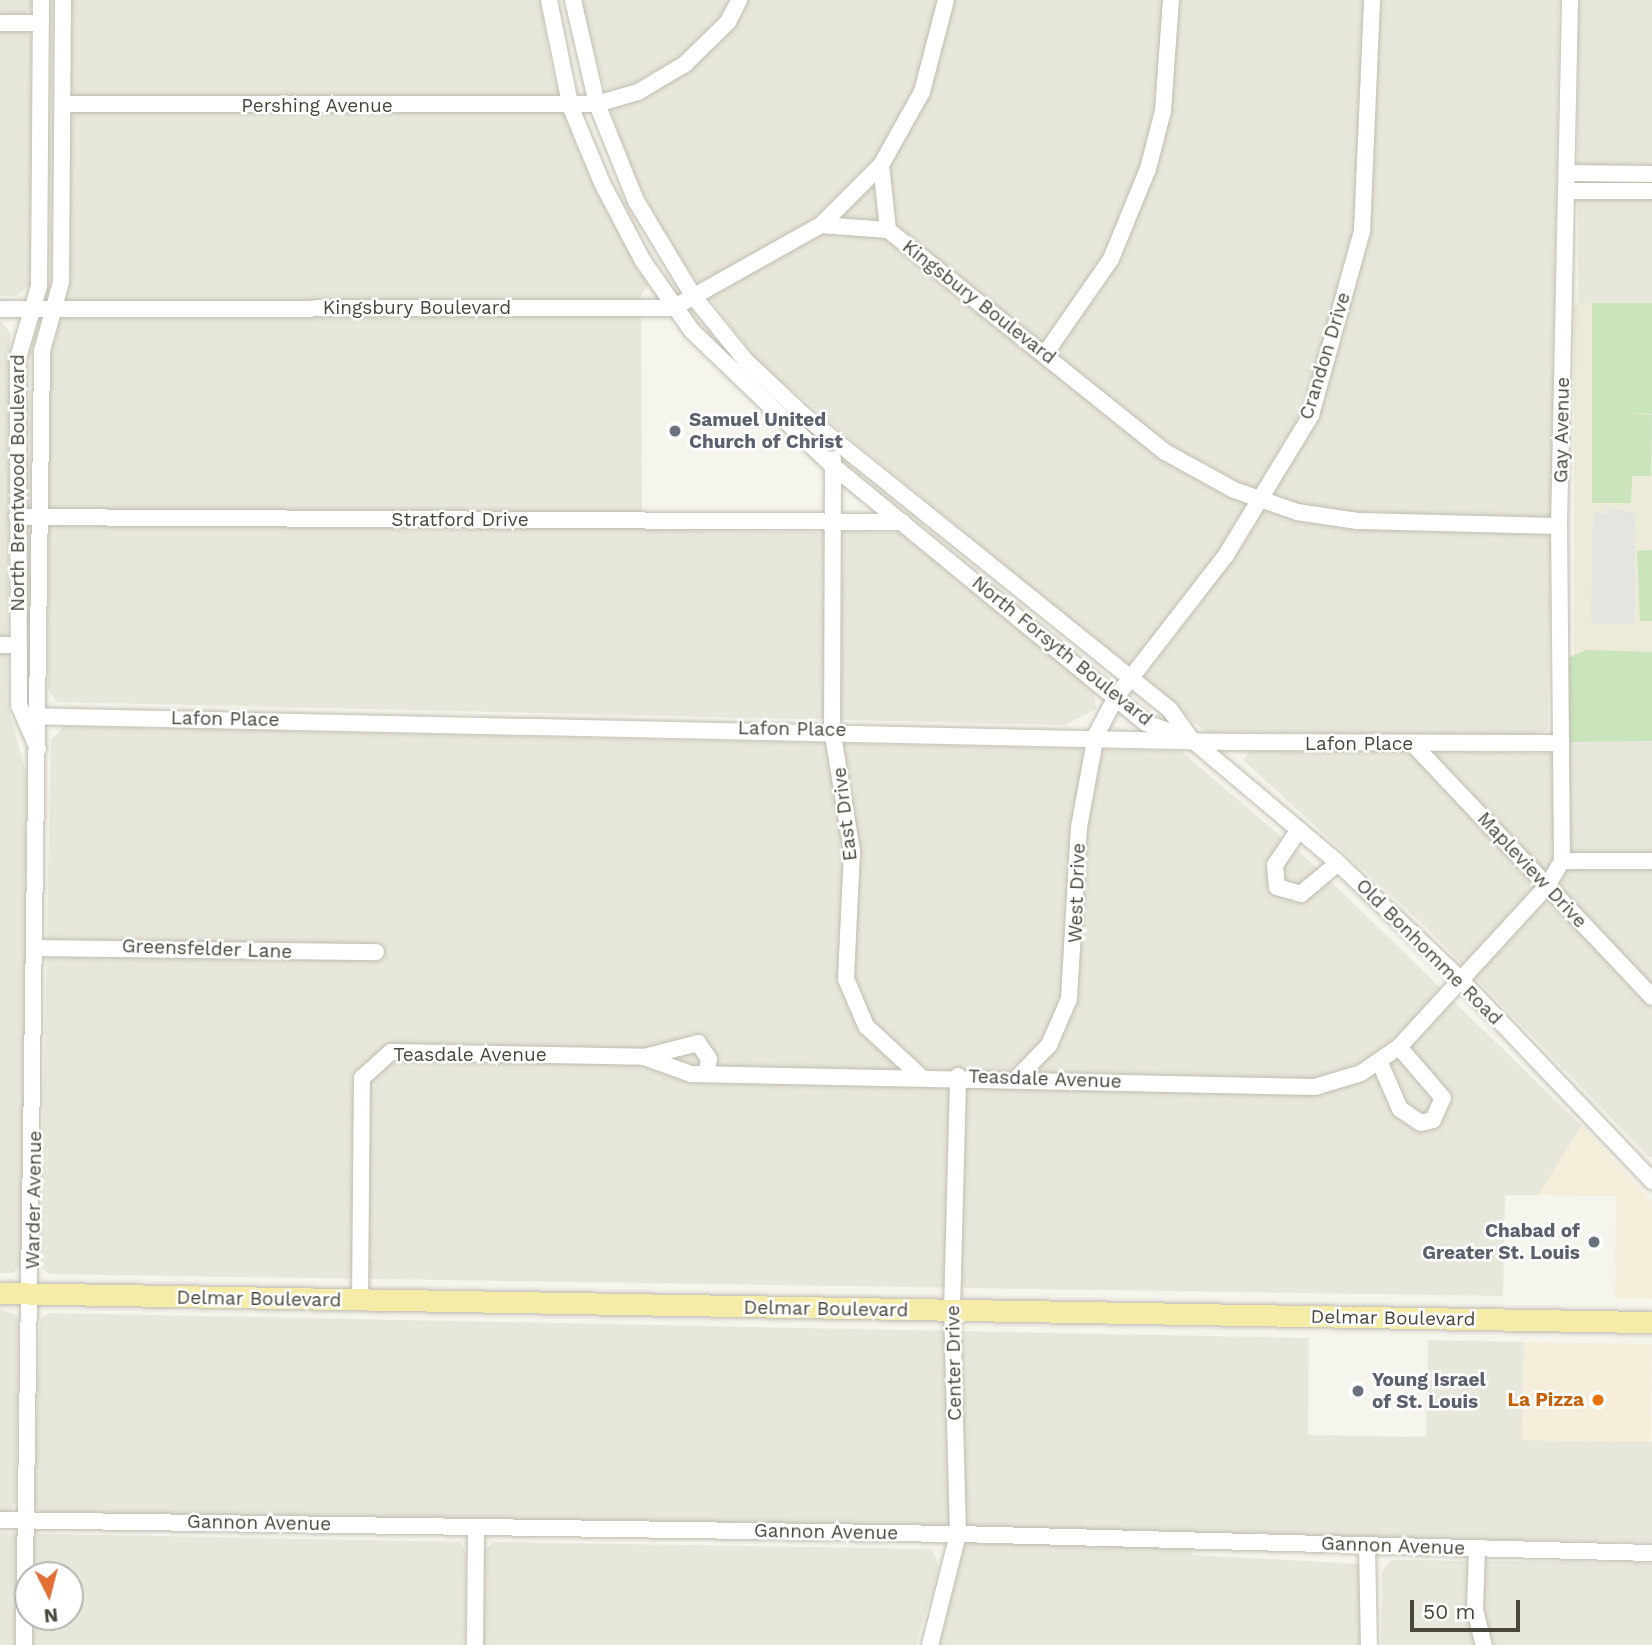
<!DOCTYPE html>
<html>
<head>
<meta charset="utf-8">
<style>
  body { margin:0 }
  #map { position:relative; width:1652px; height:1645px; overflow:hidden; background:#f5f4ed; font-family:"Work Sans",sans-serif }
  div>[style] { position:absolute }
  .residential>* { inset:0; background:#e8e7dc; transform-origin:0 0 }
  .commercial>* { inset:0; background:#f4eedb; transform-origin:0 0 }
  .education>* { inset:0; background:#ecead9; transform-origin:0 0 }
  .green>* { inset:0; background:#cae4bb }
  .parking>* { inset:0; background:#e4e4e0 }
  .roads { filter:drop-shadow(0 0 2px #c0bdb0) drop-shadow(0 0 2px #c0bdb0) }
  .minor>* { height:16px; margin:-8px; padding:0 8px; transform-origin:8px; border-radius:8px; background:#fff }
  .major>* { height:21px; margin:-10.5px; padding:0 10.5px; transform-origin:10.5px; border-radius:10.5px; background:#f4eca7 }
  .dots>* { width:19px; height:19px; translate:-50% -50%; box-sizing:border-box; border:4px solid #fff; border-radius:50% }
  span { translate:-50% -50%; white-space:nowrap; text-align:center; line-height:1.15; -webkit-text-stroke:5px #fff; paint-order:stroke }
  .street-label { font-size:19px; color:#49463b }
  .worship-label { font-size:19px; color:#5b616d; font-weight:700 }
  .left { translate:0 -50%; text-align:left }
  .right { translate:-100% -50%; text-align:right }
  .food-label { font-size:19px; color:#c56008; font-weight:700 }
  .north { position:absolute; left:14px; top:1561px; width:70px; height:70px; box-sizing:border-box; background:#fff; border:2px solid #b6b5b1; border-radius:50%; rotate:174deg; font-size:19px; font-weight:700; line-height:28px; text-align:center; color:#49463b }
  .north::after { content:''; display:block; margin:auto; width:24px; height:32px; background:#e46f35; clip-path:polygon(50% 0,100% 100%,50% 72%,0 100%) }
  .scale { position:absolute; left:1410px; top:1600px; width:110px; height:32px; box-sizing:border-box; border:4px solid #49463b; border-top:0; padding-left:9px; font-size:21px; line-height:24px; white-space:nowrap; color:#49463b; -webkit-text-stroke:5px #fff; paint-order:stroke }
</style>
</head>
<body>
<div id="map">
  <div class="residential">
    <div style="clip-path:polygon(0 0,32px 0,32px 6px,24px 16px,0 16px)"></div>
    <div style="clip-path:polygon(71px 0,540px 0,551px 66px,578px 152px,648px 285px,641px 295px,642px 530px,901px 533px,1094px 691px,1096px 709px,1065px 725px,57px 702px,48px 689px,49px 353px)"></div>
    <div style="clip-path:polygon(580px 0,1559px 0,1548px 730px,1532px 736px,1206px 732px,757px 361px,670px 244px,625px 158px)"></div>
    <div style="left:1578px;top:0;width:74px;height:304px"></div>
    <div style="clip-path:polygon(0 29px,27px 31px,32px 38px,30px 286px,16px 296px,0 296px)"></div>
    <div style="clip-path:polygon(0 321px,10px 332px,7px 701px,28px 782px,22px 1263px,13px 1273px,0 1273px)"></div>
    <div style="clip-path:polygon(64px 726px,1181px 751px,1312px 863px,1582px 1126px,1538px 1195px,1505px 1195px,1503px 1296px,49px 1274px,40px 1267px,51px 740px)"></div>
    <div style="clip-path:polygon(1652px 741px,1652px 1156px,1650px 1158px,1426px 927px,1243px 760px,1252px 749px,1566px 753px,1567px 742px)"></div>
    <div style="clip-path:polygon(0 1309px,19px 1316px,16px 1501px,8px 1513px,0 1513px)"></div>
    <div style="clip-path:polygon(49px 1313px,1309px 1338px,1308px 1435px,1426px 1437px,1428px 1340px,1524px 1342px,1522px 1440px,1652px 1442px,1652px 1542px,1193px 1535px,1193px 1555px,1362px 1564px,1362px 1645px,936px 1645px,959px 1561px,958px 1529px,43px 1514px,34px 1505px,40px 1320px)"></div>
    <div style="clip-path:polygon(evenodd,0 1533px,461px 1542px,466px 1553px,465px 1645px,0 1645px,0 1533px,28px 1575px,70px 1575px,70px 1617px,28px 1617px,28px 1575px)"></div>
    <div style="clip-path:polygon(493px 1542px,932px 1549px,939px 1568px,916px 1645px,483px 1645px,484px 1551px)"></div>
    <div style="clip-path:polygon(1391px 1560px,1652px 1563px,1652px 1645px,1381px 1645px,1382px 1571px)"></div>
  </div>
  <div class="commercial">
    <div style="clip-path:polygon(1582px 1126px,1652px 1202px,1652px 1299px,1615px 1298px,1616px 1196px,1538px 1195px)"></div>
    <div style="left:1524px;top:1342px;width:128px;height:98px;rotate:1deg"></div>
  </div>
  <div class="education">
    <div style="left:1652px;top:303px;width:438px;height:78px;rotate:90deg"></div>
  </div>
  <div class="green">
    <div style="clip-path:polygon(1592px 303px,1652px 303px,1652px 414px,1618px 413px,1652px 415px,1651px 476px,1632px 476px,1631px 503px,1592px 503px)"></div>
    <div style="clip-path:polygon(1652px 550px,1652px 621px,1640px 621px,1637px 551px)"></div>
    <div style="clip-path:polygon(1586px 650px,1652px 652px,1652px 741px,1567px 742px,1568px 658px)"></div>
  </div>
  <div class="parking">
    <div style="clip-path:polygon(1607px 507px,1635px 514px,1634px 624px,1591px 624px,1593px 513px,1607px 514px)"></div>
  </div>
  <div class="roads">
    <div class="minor">
      <div style="left:549px;top:0;width:110px;rotate:78.5deg"></div>
      <div style="left:571px;top:108px;width:81px;rotate:67.5deg"></div>
      <div style="left:602px;top:183px;width:88px;rotate:62.3deg"></div>
      <div style="left:643px;top:261px;width:85px;rotate:55deg"></div>
      <div style="left:692px;top:331px;width:195px;rotate:43.8deg"></div>
      <div style="left:833px;top:466px;width:405px;rotate:39.4deg"></div>
      <div style="left:1146px;top:723px;width:30px;rotate:20deg"></div>
      <div style="left:573px;top:0;width:107px;rotate:77deg"></div>
      <div style="left:597px;top:104px;width:105px;rotate:68.1deg"></div>
      <div style="left:636px;top:201px;width:112px;rotate:58.9deg"></div>
      <div style="left:694px;top:297px;width:81px;rotate:51deg"></div>
      <div style="left:745px;top:360px;width:77px;rotate:43.4deg"></div>
      <div style="left:801px;top:413px;width:474px;rotate:38.8deg"></div>
      <div style="left:1170px;top:710px;width:36px;rotate:54deg"></div>
      <div style="left:1191px;top:739px;width:192px;rotate:40.1deg"></div>
      <div style="left:1338px;top:863px;width:166px;rotate:43.5deg"></div>
      <div style="left:1458px;top:977px;width:282px;rotate:46.4deg"></div>
      <div style="left:0;top:23px;width:41px"></div>
      <div style="left:63px;top:104px;width:534px"></div>
      <div style="left:597px;top:104px;width:43px;rotate:-16.3deg"></div>
      <div style="left:638px;top:92px;width:55px;rotate:-30.8deg"></div>
      <div style="left:685px;top:64px;width:60px;rotate:-44.3deg"></div>
      <div style="left:728px;top:22px;width:25px;rotate:-63deg"></div>
      <div style="left:1567px;top:173px;width:85px;rotate:0.7deg"></div>
      <div style="left:1567px;top:191px;width:85px"></div>
      <div style="left:821px;top:225px;width:85px;rotate:-45deg"></div>
      <div style="left:888px;top:230px;width:65px;rotate:-96.1deg"></div>
      <div style="left:881px;top:165px;width:84px;rotate:-60.7deg"></div>
      <div style="left:922px;top:92px;width:95px;rotate:-75.4deg"></div>
      <div style="left:0;top:309px;width:673px;rotate:-0.09deg"></div>
      <div style="left:673px;top:308px;width:170px;rotate:-29.3deg"></div>
      <div style="left:821px;top:225px;width:67px;rotate:4.3deg"></div>
      <div style="left:888px;top:230px;width:355px;rotate:38.7deg"></div>
      <div style="left:1165px;top:452px;width:79px;rotate:28.8deg"></div>
      <div style="left:1234px;top:490px;width:67px;rotate:19.2deg"></div>
      <div style="left:1297px;top:512px;width:61px;rotate:8.5deg"></div>
      <div style="left:1357px;top:521px;width:202px;rotate:1.4deg"></div>
      <div style="left:1045px;top:354px;width:116px;rotate:-55.2deg"></div>
      <div style="left:1111px;top:259px;width:97px;rotate:-67.7deg"></div>
      <div style="left:1148px;top:169px;width:60px;rotate:-75.5deg"></div>
      <div style="left:1163px;top:111px;width:111px;rotate:-85.9deg"></div>
      <div style="left:833px;top:459px;width:270px;rotate:90.2deg"></div>
      <div style="left:832px;top:729px;width:124px;rotate:80.7deg"></div>
      <div style="left:852px;top:851px;width:128px;rotate:92.7deg"></div>
      <div style="left:846px;top:979px;width:51px;rotate:66.9deg"></div>
      <div style="left:866px;top:1026px;width:75px;rotate:42.8deg"></div>
      <div style="left:17px;top:517px;width:885px;rotate:0.32deg"></div>
      <div style="left:0;top:645px;width:18px"></div>
      <div style="left:24px;top:716px;width:1205px;rotate:1.24deg"></div>
      <div style="left:1229px;top:742px;width:332px;rotate:0.2deg"></div>
      <div style="left:1413px;top:744px;width:348px;rotate:46.6deg"></div>
      <div style="left:38px;top:749px;width:48px;rotate:-113.4deg"></div>
      <div style="left:19px;top:705px;width:347px;rotate:-90.2deg"></div>
      <div style="left:18px;top:358px;width:75px;rotate:-73.7deg"></div>
      <div style="left:39px;top:286px;width:286px;rotate:-89.6deg"></div>
      <div style="left:1298px;top:831px;width:41px;rotate:124.1deg"></div>
      <div style="left:1275px;top:865px;width:22px;rotate:85deg"></div>
      <div style="left:1277px;top:887px;width:25px;rotate:16deg"></div>
      <div style="left:1301px;top:894px;width:48px;rotate:-40deg"></div>
      <div style="left:1562px;top:861px;width:335px;rotate:-90.5deg"></div>
      <div style="left:1559px;top:526px;width:526px;rotate:-88.8deg"></div>
      <div style="left:38px;top:948px;width:338px;rotate:0.7deg"></div>
      <div style="left:644px;top:1057px;width:56px;rotate:-14.5deg"></div>
      <div style="left:698px;top:1043px;width:19px;rotate:55deg"></div>
      <div style="left:709px;top:1059px;width:15px;rotate:101deg"></div>
      <div style="left:1380px;top:1063px;width:50px;rotate:66.5deg"></div>
      <div style="left:1400px;top:1109px;width:25px;rotate:34deg"></div>
      <div style="left:1421px;top:1123px;width:12px;rotate:-14deg"></div>
      <div style="left:1433px;top:1120px;width:24px;rotate:-66deg"></div>
      <div style="left:1443px;top:1098px;width:67px;rotate:-130.8deg"></div>
      <div style="left:1018px;top:1077px;width:45px;rotate:-45.9deg"></div>
      <div style="left:1049px;top:1045px;width:50px;rotate:-66.5deg"></div>
      <div style="left:1069px;top:999px;width:172px;rotate:-86.7deg"></div>
      <div style="left:1079px;top:827px;width:94px;rotate:-79.5deg"></div>
      <div style="left:1096px;top:735px;width:43px;rotate:-62.2deg"></div>
      <div style="left:1116px;top:697px;width:180px;rotate:-52.2deg"></div>
      <div style="left:1226px;top:555px;width:164px;rotate:-58.7deg"></div>
      <div style="left:1311px;top:415px;width:191px;rotate:-74.5deg"></div>
      <div style="left:1362px;top:231px;width:231px;rotate:-87.5deg"></div>
      <div style="left:360px;top:1301px;width:223px;rotate:-89.5deg"></div>
      <div style="left:362px;top:1078px;width:39px;rotate:-42deg"></div>
      <div style="left:391px;top:1052px;width:253px;rotate:1.1deg"></div>
      <div style="left:644px;top:1057px;width:50px;rotate:19.9deg"></div>
      <div style="left:691px;top:1074px;width:624px;rotate:1.19deg"></div>
      <div style="left:1315px;top:1087px;width:48px;rotate:-16.9deg"></div>
      <div style="left:1361px;top:1073px;width:46px;rotate:-34.4deg"></div>
      <div style="left:1399px;top:1047px;width:219px;rotate:-47.4deg"></div>
      <div style="left:1547px;top:886px;width:29px;rotate:-59deg"></div>
      <div style="left:1562px;top:861px;width:90px"></div>
      <div style="left:0;top:1520px;width:958px;rotate:0.84deg"></div>
      <div style="left:958px;top:1534px;width:694px;rotate:1.57deg"></div>
      <div style="left:1367px;top:1545px;width:100px;rotate:88.9deg"></div>
      <div style="left:1477px;top:1549px;width:61px;rotate:91.9deg"></div>
      <div style="left:1475px;top:1610px;width:36px;rotate:76deg"></div>
      <div style="left:24px;top:1645px;width:1294px;rotate:-89.2deg"></div>
      <div style="left:42px;top:351px;width:72px;rotate:-74.6deg"></div>
      <div style="left:61px;top:282px;width:282px;rotate:-89.6deg"></div>
      <div style="left:475px;top:1645px;width:118px;rotate:-89.5deg"></div>
      <div style="left:930px;top:1645px;width:114px;rotate:-75.8deg"></div>
      <div style="left:958px;top:1534px;width:223px;rotate:-91.5deg"></div>
      <div style="left:952px;top:1311px;width:235px;rotate:-88.5deg"></div>
    </div>
    <div class="major">
      <div style="left:0;top:1293px;width:1652px;rotate:1.01deg"></div>
    </div>
  </div>
  <div class="dots">
    <div style="left:675px;top:431px;background:#6b7280"></div>
    <div style="left:1594px;top:1242px;background:#6b7280"></div>
    <div style="left:1358px;top:1391px;background:#6b7280"></div>
    <div style="left:1598px;top:1400px;background:#e8710a"></div>
  </div>
  <div class="street-label">
    <span style="left:317px;top:106px">Pershing Avenue</span>
    <span style="left:979px;top:302px;rotate:38deg">Kingsbury Boulevard</span>
    <span style="left:417px;top:308px">Kingsbury Boulevard</span>
    <span style="left:1325px;top:356px;rotate:-73deg">Crandon Drive</span>
    <span style="left:1562px;top:430px;rotate:-89deg">Gay Avenue</span>
    <span style="left:18px;top:483px;rotate:-90deg">North Brentwood Boulevard</span>
    <span style="left:460px;top:520px">Stratford Drive</span>
    <span style="left:1062px;top:651px;rotate:39deg">North Forsyth Boulevard</span>
    <span style="left:225px;top:719px;rotate:1deg">Lafon Place</span>
    <span style="left:792px;top:729px;rotate:1deg">Lafon Place</span>
    <span style="left:1359px;top:744px">Lafon Place</span>
    <span style="left:845px;top:814px;rotate:-97deg">East Drive</span>
    <span style="left:1532px;top:870px;rotate:47deg">Mapleview Drive</span>
    <span style="left:1077px;top:893px;rotate:-88deg">West Drive</span>
    <span style="left:207px;top:949px;rotate:2deg">Greensfelder Lane</span>
    <span style="left:1429px;top:952px;rotate:45deg">Old Bonhomme Road</span>
    <span style="left:470px;top:1055px">Teasdale Avenue</span>
    <span style="left:1045px;top:1079px;rotate:2deg">Teasdale Avenue</span>
    <span style="left:34px;top:1200px;rotate:-89deg">Warder Avenue</span>
    <span style="left:259px;top:1299px;rotate:1deg">Delmar Boulevard</span>
    <span style="left:826px;top:1309px;rotate:1deg">Delmar Boulevard</span>
    <span style="left:1393px;top:1318px;rotate:1deg">Delmar Boulevard</span>
    <span style="left:954px;top:1363px;rotate:-91deg">Center Drive</span>
    <span style="left:259px;top:1523px;rotate:1deg">Gannon Avenue</span>
    <span style="left:826px;top:1532px;rotate:1deg">Gannon Avenue</span>
    <span style="left:1393px;top:1546px;rotate:2deg">Gannon Avenue</span>
  </div>
  <div class="worship-label">
    <span class="left" style="left:689px;top:431px">Samuel United<br>Church of Christ</span>
    <span class="right" style="left:1580px;top:1242px">Chabad of<br>Greater St. Louis</span>
    <span class="left" style="left:1372px;top:1391px">Young Israel<br>of St. Louis</span>
  </div>
  <div class="food-label">
    <span class="right" style="left:1584px;top:1400px">La Pizza</span>
  </div>
  <div class="north">N</div>
  <div class="scale">50 m</div>
</div>
</body>
</html>
